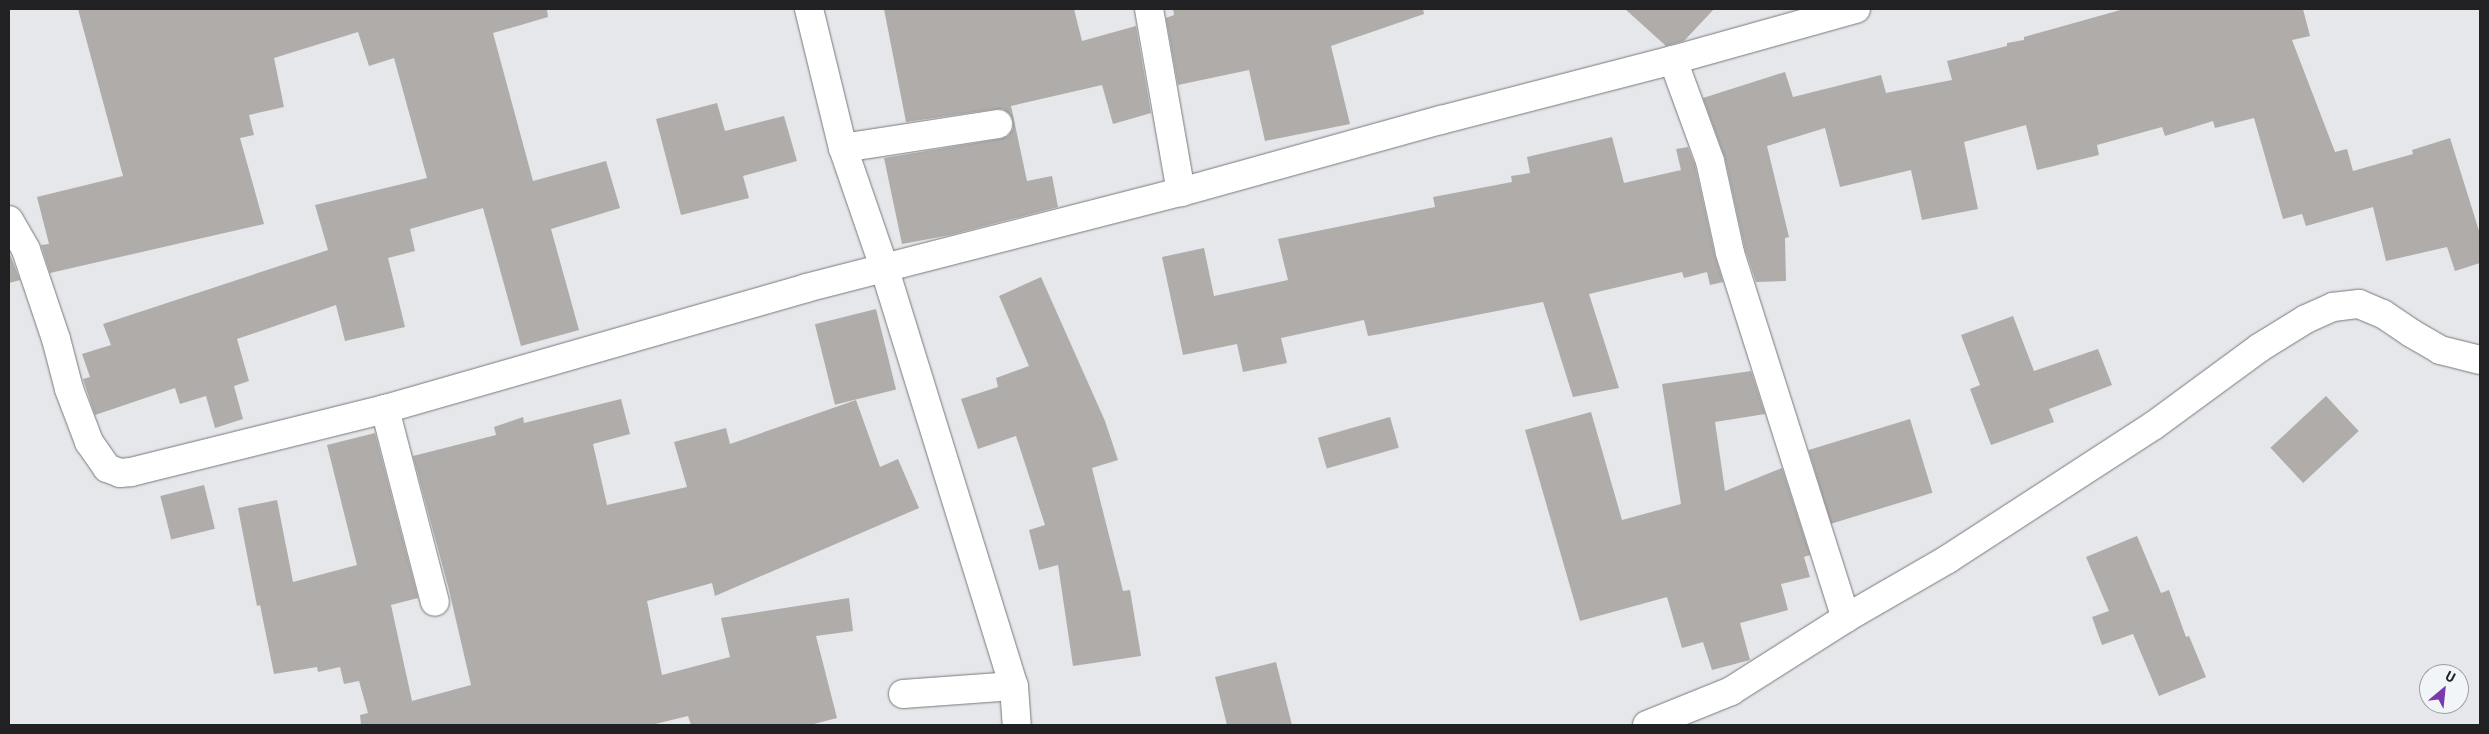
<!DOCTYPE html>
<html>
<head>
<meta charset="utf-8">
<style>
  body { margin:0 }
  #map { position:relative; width:2489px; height:734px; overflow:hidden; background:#e5e7ea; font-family:Barlow,sans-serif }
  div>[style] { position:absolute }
  .building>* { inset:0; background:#afacaa; transform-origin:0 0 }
  .roads { filter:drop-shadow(0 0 1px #77797c) drop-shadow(0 0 1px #77797c) }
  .street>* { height:28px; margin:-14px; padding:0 14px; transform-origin:14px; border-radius:14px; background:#fff }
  span { translate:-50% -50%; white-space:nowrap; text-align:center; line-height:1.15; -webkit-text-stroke:4px #f2f5f8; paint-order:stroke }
  .frame { position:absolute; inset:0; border:10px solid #212123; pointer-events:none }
  .north { position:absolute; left:2419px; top:664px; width:50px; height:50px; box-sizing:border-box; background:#f2f5f8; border:1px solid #9ea0a3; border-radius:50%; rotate:28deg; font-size:14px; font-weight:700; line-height:20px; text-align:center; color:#212123 }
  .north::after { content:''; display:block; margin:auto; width:18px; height:22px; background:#7b39ad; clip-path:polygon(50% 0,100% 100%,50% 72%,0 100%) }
</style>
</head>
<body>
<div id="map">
  <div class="building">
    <div style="clip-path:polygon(78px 9px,547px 9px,548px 17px,493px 33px,533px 181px,606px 161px,620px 208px,551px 229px,579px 330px,521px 346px,483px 208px,410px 229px,415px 251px,388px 258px,405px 327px,345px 341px,336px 305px,237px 339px,249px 381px,234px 386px,243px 419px,215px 428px,206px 396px,180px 404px,175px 388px,95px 415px,83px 379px,90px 377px,82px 354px,111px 345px,103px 324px,328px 250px,315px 205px,427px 178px,394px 58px,369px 66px,358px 32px,274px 58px,284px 107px,249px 115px,254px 135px,240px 138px,264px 224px,50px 273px,41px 245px,49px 244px,37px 197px,123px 176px)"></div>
    <div style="clip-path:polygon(884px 9px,1074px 9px,1082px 41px,1136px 26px,1151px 113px,1113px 124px,1102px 85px,1011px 106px,1027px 181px,1052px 176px,1058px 207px,950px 235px,902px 244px,884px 158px,1000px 139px,1008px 136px,1013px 129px,1013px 122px,1010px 114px,1003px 109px,996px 109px,906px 122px)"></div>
    <div style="clip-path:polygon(1173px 9px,1423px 9px,1424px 14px,1331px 46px,1350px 124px,1265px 141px,1249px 70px,1178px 85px,1166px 18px,1174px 15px)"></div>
    <div style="clip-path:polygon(1625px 9px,1714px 9px,1684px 41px,1666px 46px)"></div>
    <div style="clip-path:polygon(2124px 9px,2303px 9px,2310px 36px,2292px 40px,2335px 152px,2347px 149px,2353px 171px,2413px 154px,2412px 150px,2450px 138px,2480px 234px,2480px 263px,2455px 271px,2447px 247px,2386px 261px,2373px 207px,2306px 226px,2302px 214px,2283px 219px,2254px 118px,2215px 128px,2213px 121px,2165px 136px,2162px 127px,2097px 145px,2099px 155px,2037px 170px,2026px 125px,1964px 142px,1978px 209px,1922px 220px,1911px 170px,1840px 187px,1825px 128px,1767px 146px,1789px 237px,1785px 238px,1786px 281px,1756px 282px,1745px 249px,1725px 158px,1703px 98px,1785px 72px,1793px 97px,1881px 75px,1886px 93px,1952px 80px,1947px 61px,2007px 46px,2007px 43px,2024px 40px,2024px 37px)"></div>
    <div style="clip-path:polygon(717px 103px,725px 131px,784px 116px,797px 161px,743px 176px,749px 198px,681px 215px,656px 119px)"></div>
    <div style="clip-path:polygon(1612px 137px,1624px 183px,1681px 170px,1676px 149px,1688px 147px,1695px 165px,1715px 256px,1723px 282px,1710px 285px,1707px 272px,1684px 278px,1682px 272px,1589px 294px,1619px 388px,1573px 397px,1543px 302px,1380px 334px,1368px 336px,1364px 320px,1281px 338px,1287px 363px,1243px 372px,1237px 344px,1183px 355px,1162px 257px,1204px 248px,1214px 296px,1288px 280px,1278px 239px,1435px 207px,1433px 197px,1512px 182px,1511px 176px,1530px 173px,1527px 157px)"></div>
    <div style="clip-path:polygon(9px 252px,20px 280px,9px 283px)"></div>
    <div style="clip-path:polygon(1041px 277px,1105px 421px,1118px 460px,1092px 468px,1123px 591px,1130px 590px,1141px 656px,1073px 666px,1058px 565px,1039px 570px,1029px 530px,1045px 525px,1016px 436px,978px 449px,961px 399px,998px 387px,996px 378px,1029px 366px,999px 296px)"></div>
    <div style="left:876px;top:309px;width:83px;height:63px;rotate:76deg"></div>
    <div style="clip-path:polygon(2013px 316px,2034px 371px,2098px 349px,2112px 385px,2049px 409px,2054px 422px,1991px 445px,1970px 389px,1980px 385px,1961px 335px)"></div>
    <div style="clip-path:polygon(1751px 371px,1765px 414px,1715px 422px,1725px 491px,1782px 468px,1810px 555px,1804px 557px,1810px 577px,1781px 584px,1788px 610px,1740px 623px,1750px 660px,1712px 670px,1703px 642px,1682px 648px,1667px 597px,1580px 621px,1525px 430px,1591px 412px,1622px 520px,1681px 504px,1662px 384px)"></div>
    <div style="left:2326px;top:396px;width:48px;height:76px;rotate:47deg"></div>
    <div style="clip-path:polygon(621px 399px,630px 434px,593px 444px,607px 505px,687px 487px,674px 442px,726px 428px,730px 444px,856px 400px,880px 467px,898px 459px,919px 508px,715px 596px,712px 583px,647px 601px,662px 675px,730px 657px,721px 618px,849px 598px,853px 631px,816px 636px,837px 718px,810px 725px,691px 725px,688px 716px,651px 725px,361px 725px,360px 715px,368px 713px,359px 681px,344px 684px,340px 667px,318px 672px,317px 667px,274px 674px,260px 605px,257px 606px,238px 508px,277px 500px,293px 582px,357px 565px,327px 445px,375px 433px,418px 598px,391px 605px,412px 701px,471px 685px,449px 590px,413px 456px,496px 435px,494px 427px,523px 417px,524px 423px)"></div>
    <div style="left:1390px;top:417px;width:32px;height:75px;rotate:74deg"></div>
    <div style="left:1910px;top:419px;width:77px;height:106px;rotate:73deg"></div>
    <div style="left:204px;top:485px;width:45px;height:45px;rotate:76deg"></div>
    <div style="clip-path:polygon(2137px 536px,2161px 593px,2169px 590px,2186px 637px,2189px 636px,2206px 677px,2159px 696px,2133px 634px,2102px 645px,2092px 617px,2109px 611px,2086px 557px)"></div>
    <div style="clip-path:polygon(1276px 662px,1292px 725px,1227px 725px,1215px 677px)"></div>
  </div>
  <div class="roads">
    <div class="street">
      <div style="left:809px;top:9px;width:143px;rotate:76.3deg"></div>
      <div style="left:843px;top:148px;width:126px;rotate:71deg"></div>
      <div style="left:884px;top:267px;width:439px;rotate:72.8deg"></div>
      <div style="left:1014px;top:686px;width:39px;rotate:86deg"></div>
      <div style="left:1149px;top:9px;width:186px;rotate:80.1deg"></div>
      <div style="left:1673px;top:60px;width:108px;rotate:69.9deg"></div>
      <div style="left:1710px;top:161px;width:94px;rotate:77.7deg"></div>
      <div style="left:1730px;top:253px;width:383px;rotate:72.4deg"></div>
      <div style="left:843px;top:148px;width:157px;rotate:-8.8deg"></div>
      <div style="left:9px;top:220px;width:34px;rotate:60deg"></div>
      <div style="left:26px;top:250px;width:94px;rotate:71.4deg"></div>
      <div style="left:56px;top:339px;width:52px;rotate:75.4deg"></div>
      <div style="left:69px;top:389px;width:57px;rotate:69.3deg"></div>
      <div style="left:89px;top:442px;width:32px;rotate:55deg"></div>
      <div style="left:107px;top:468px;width:14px;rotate:21deg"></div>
      <div style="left:120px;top:473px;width:11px;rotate:-5deg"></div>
      <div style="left:131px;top:472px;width:262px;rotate:-13.9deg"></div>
      <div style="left:385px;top:409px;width:438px;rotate:-16deg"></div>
      <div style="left:806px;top:288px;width:387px;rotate:-14.4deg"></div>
      <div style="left:1181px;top:192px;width:270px;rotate:-15.5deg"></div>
      <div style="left:1441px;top:120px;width:240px;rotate:-14.5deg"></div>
      <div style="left:1673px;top:60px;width:190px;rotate:-15.6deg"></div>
      <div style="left:385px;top:409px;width:199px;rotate:75.5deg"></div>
      <div style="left:903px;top:694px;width:111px;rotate:-4.1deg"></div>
      <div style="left:1647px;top:725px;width:91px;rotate:-22deg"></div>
      <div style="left:1731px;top:691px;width:136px;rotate:-32.4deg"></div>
      <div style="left:1846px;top:618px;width:118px;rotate:-30deg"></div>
      <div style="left:1948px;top:559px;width:244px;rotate:-33deg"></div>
      <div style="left:2153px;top:426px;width:132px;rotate:-36.3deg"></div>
      <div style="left:2259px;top:348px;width:55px;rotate:-31.7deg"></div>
      <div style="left:2306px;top:319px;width:30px;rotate:-24deg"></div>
      <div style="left:2333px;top:307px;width:26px;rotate:-7deg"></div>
      <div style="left:2359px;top:304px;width:26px;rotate:23deg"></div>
      <div style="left:2383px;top:314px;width:34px;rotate:34deg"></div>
      <div style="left:2411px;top:333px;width:34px;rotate:30deg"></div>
      <div style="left:2440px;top:350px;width:41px;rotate:14deg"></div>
    </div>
  </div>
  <div class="frame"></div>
  <div class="north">U</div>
</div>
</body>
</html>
